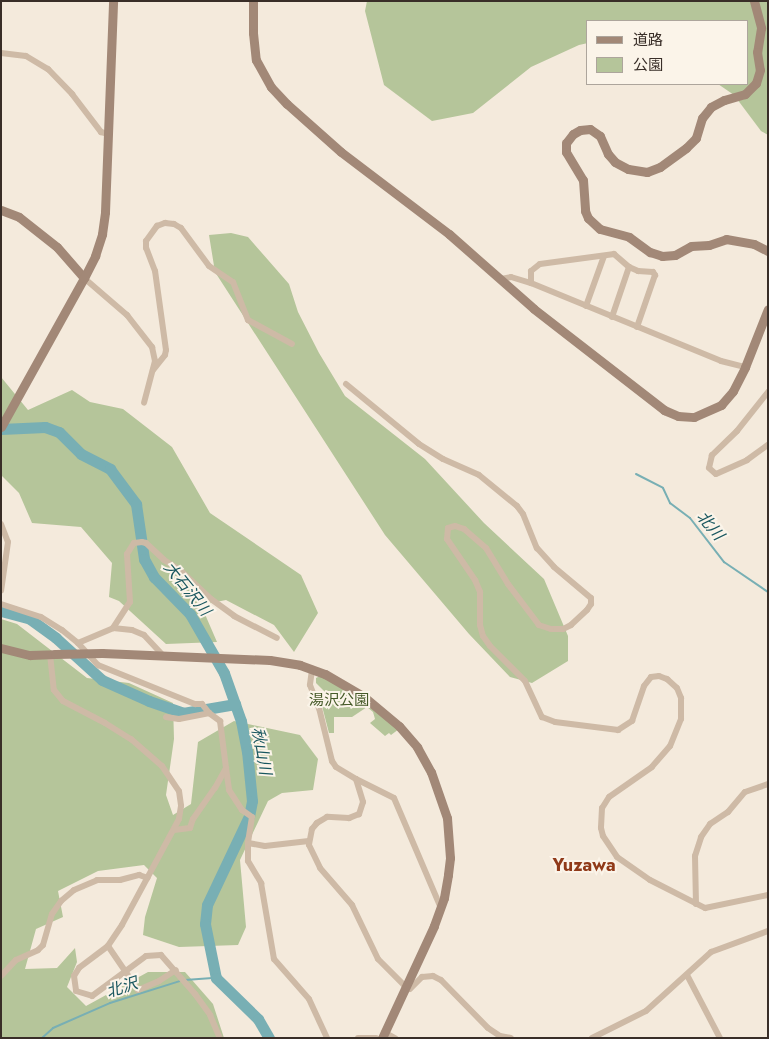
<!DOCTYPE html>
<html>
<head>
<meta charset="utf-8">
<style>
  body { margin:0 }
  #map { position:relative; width:769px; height:1039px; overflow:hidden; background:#f4eadc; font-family:Jost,"Noto Sans JP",sans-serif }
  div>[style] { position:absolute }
  .green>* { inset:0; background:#b5c59a }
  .stream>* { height:2px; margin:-1px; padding:0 1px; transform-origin:1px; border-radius:1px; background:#78afb4 }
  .river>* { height:11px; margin:-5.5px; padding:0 5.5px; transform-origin:5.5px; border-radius:5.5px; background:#78afb4 }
  .street>* { height:6px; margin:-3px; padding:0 3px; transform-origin:3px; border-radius:3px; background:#cebaa6 }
  .secondary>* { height:9px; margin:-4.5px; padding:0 4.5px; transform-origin:4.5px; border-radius:4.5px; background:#a28877 }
  .secondary-bridge>* { height:9px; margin:-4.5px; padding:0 4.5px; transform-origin:4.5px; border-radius:4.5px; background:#a28877 }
  span { translate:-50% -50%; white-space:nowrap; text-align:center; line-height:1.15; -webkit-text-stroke:4px #fbf4e9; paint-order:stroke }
  .park-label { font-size:15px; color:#465a29 }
  .water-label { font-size:16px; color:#19575f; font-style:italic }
  .quarter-label { font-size:18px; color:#903a19; font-weight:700 }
  .frame { position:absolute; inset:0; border:2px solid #392e28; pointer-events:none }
  .legend { position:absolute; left:586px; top:20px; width:162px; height:65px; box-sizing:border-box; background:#fbf4e9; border:1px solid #ada59c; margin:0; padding:6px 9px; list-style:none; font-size:15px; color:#392e28 }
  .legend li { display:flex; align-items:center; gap:10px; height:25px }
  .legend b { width:25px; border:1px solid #ada59c }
</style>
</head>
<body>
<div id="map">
  <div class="green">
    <div style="clip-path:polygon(367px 1px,768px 1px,768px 135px,761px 131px,734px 95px,718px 84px,748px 84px,748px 21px,588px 21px,588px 43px,579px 45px,531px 67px,473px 113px,432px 121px,384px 85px,365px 11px)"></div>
    <div style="clip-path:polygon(231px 233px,248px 237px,289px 284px,298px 312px,319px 353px,345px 396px,425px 459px,484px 523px,544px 579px,568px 636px,568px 661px,532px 683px,510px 677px,469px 634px,385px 535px,215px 272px,209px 235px)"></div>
    <div style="clip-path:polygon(1px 377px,28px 410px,72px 390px,90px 402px,123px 409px,172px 447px,210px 513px,301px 575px,318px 613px,294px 652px,274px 625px,226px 600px,201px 605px,217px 642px,166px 644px,119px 601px,109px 597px,112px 563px,81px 527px,32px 523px,19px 493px,1px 475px)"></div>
    <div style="clip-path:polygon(1px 619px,17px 624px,87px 678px,129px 683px,173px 703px,174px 739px,166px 795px,173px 815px,191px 804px,198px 742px,234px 721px,300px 735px,318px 759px,313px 790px,282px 793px,268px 801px,240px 860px,246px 927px,238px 945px,179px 947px,143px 935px,145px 917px,157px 878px,144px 865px,98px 871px,58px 891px,63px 917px,36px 929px,25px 969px,57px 968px,75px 948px,77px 962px,67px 987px,86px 1006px,148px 972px,185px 972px,213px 1004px,224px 1038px,1px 1038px)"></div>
    <div style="clip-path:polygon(320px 676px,347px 689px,399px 729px,391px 735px,389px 733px,385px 736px,370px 723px,375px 719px,373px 712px,367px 707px,352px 717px,334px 717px,334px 733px,329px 733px,322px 706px,324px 691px,316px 683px,316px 678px)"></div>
  </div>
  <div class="stream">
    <div style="left:636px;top:474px;width:30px;rotate:27deg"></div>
    <div style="left:663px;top:488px;width:17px;rotate:65deg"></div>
    <div style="left:670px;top:503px;width:25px;rotate:37deg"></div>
    <div style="left:690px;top:518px;width:56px;rotate:52.3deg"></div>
    <div style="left:724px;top:562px;width:53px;rotate:34.3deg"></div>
    <div style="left:185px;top:980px;width:31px;rotate:-4deg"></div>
    <div style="left:42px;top:1038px;width:15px;rotate:-42deg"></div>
    <div style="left:53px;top:1028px;width:62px;rotate:-23.7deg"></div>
    <div style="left:110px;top:1003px;width:73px;rotate:-17.4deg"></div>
  </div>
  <div class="river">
    <div style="left:1px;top:429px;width:44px;rotate:-2.6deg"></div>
    <div style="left:45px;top:427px;width:15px;rotate:20deg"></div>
    <div style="left:59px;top:432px;width:31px;rotate:45deg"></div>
    <div style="left:81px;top:454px;width:33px;rotate:27deg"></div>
    <div style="left:110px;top:469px;width:44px;rotate:53.4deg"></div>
    <div style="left:136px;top:504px;width:56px;rotate:81.7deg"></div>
    <div style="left:144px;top:559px;width:21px;rotate:61deg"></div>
    <div style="left:154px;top:577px;width:52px;rotate:45.8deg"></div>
    <div style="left:190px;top:614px;width:68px;rotate:60deg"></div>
    <div style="left:224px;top:673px;width:51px;rotate:70.5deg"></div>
    <div style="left:241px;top:721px;width:31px;rotate:79deg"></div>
    <div style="left:247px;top:751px;width:50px;rotate:84.3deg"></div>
    <div style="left:252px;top:801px;width:15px;rotate:101deg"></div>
    <div style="left:249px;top:816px;width:98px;rotate:115.3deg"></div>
    <div style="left:207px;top:905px;width:19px;rotate:96deg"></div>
    <div style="left:205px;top:924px;width:55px;rotate:78.5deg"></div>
    <div style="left:216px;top:978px;width:59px;rotate:44.3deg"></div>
    <div style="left:258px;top:1019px;width:22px;rotate:60deg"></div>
    <div style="left:1px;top:611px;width:30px;rotate:15deg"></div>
    <div style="left:30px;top:619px;width:32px;rotate:36deg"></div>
    <div style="left:56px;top:638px;width:62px;rotate:42.4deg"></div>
    <div style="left:102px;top:680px;width:51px;rotate:24.1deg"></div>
    <div style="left:149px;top:701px;width:36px;rotate:19deg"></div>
    <div style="left:183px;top:713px;width:53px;rotate:-9.8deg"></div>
  </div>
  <div class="street">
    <div style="left:1px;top:53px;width:25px;rotate:7deg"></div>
    <div style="left:26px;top:56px;width:26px;rotate:31deg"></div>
    <div style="left:48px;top:69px;width:35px;rotate:46deg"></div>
    <div style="left:72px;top:94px;width:48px;rotate:52.7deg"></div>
    <div style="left:101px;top:132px;width:7px;rotate:16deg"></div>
    <div style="left:84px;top:278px;width:57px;rotate:40.7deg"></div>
    <div style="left:127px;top:315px;width:41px;rotate:52deg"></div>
    <div style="left:152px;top:347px;width:14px;rotate:78deg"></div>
    <div style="left:155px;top:361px;width:43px;rotate:104.7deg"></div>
    <div style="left:501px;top:279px;width:10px;rotate:-11deg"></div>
    <div style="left:511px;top:277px;width:21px;rotate:17deg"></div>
    <div style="left:531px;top:283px;width:205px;rotate:22.3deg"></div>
    <div style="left:721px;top:361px;width:25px;rotate:14deg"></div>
    <div style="left:531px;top:283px;width:12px;rotate:-90deg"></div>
    <div style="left:531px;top:271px;width:11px;rotate:-38deg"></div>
    <div style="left:540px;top:264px;width:75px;rotate:-7.7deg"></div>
    <div style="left:614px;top:254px;width:20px;rotate:41deg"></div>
    <div style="left:629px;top:267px;width:10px;rotate:24deg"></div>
    <div style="left:638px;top:271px;width:15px;rotate:4deg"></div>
    <div style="left:653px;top:272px;width:4px;rotate:56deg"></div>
    <div style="left:655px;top:275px;width:55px;rotate:109.1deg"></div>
    <div style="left:586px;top:306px;width:53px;rotate:-70.2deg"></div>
    <div style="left:612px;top:317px;width:53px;rotate:-71.2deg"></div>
    <div style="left:153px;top:370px;width:19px;rotate:-51deg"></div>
    <div style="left:165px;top:355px;width:5px;rotate:-79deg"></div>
    <div style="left:166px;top:350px;width:80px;rotate:-97.9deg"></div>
    <div style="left:155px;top:271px;width:25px;rotate:-111deg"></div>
    <div style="left:146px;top:248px;width:7px;rotate:-90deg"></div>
    <div style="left:146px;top:241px;width:19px;rotate:-54deg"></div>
    <div style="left:157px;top:226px;width:9px;rotate:-21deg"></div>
    <div style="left:165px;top:223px;width:9px;rotate:6deg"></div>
    <div style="left:174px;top:224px;width:8px;rotate:30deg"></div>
    <div style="left:181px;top:228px;width:47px;rotate:53.6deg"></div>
    <div style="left:209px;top:266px;width:29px;rotate:34deg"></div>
    <div style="left:233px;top:282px;width:41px;rotate:68.5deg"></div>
    <div style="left:248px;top:320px;width:50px;rotate:28.6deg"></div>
    <div style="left:346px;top:384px;width:94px;rotate:39.4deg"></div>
    <div style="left:419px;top:444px;width:28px;rotate:32deg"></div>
    <div style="left:443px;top:459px;width:39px;rotate:24deg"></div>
    <div style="left:479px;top:475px;width:49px;rotate:39.2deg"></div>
    <div style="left:517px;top:506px;width:10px;rotate:53deg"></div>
    <div style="left:523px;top:514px;width:37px;rotate:68deg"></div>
    <div style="left:537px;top:548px;width:25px;rotate:48deg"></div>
    <div style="left:554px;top:567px;width:48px;rotate:40deg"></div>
    <div style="left:591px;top:598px;width:6px;rotate:90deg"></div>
    <div style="left:591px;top:604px;width:7px;rotate:124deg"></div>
    <div style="left:587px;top:610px;width:22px;rotate:137deg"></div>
    <div style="left:571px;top:625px;width:9px;rotate:153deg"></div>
    <div style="left:563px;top:629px;width:12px;rotate:180deg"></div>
    <div style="left:551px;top:629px;width:13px;rotate:-162deg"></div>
    <div style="left:539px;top:625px;width:51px;rotate:-127.1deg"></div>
    <div style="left:508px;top:584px;width:42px;rotate:-121.4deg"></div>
    <div style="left:486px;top:548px;width:29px;rotate:-139deg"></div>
    <div style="left:464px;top:529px;width:9px;rotate:-162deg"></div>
    <div style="left:455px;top:526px;width:7px;rotate:164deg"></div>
    <div style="left:448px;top:528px;width:11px;rotate:95deg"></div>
    <div style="left:447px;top:539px;width:50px;rotate:55.7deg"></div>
    <div style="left:475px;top:580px;width:13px;rotate:67deg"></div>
    <div style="left:480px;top:592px;width:33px;rotate:90deg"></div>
    <div style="left:480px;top:625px;width:11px;rotate:75deg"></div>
    <div style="left:483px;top:636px;width:12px;rotate:55deg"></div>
    <div style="left:490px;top:646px;width:49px;rotate:45deg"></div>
    <div style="left:525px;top:681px;width:40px;rotate:65deg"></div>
    <div style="left:542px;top:717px;width:14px;rotate:21deg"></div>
    <div style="left:555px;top:722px;width:64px;rotate:7.2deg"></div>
    <div style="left:618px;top:730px;width:17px;rotate:-33deg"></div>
    <div style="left:632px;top:721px;width:37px;rotate:-71deg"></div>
    <div style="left:644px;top:686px;width:11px;rotate:-52deg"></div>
    <div style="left:651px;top:677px;width:8px;rotate:-7deg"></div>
    <div style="left:659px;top:676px;width:9px;rotate:21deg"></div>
    <div style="left:667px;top:679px;width:13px;rotate:42deg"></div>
    <div style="left:677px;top:688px;width:11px;rotate:68deg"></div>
    <div style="left:681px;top:698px;width:21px;rotate:90deg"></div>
    <div style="left:681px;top:719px;width:29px;rotate:112deg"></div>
    <div style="left:670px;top:746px;width:28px;rotate:131deg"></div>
    <div style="left:652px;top:767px;width:52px;rotate:145.1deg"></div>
    <div style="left:609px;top:797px;width:13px;rotate:122deg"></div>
    <div style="left:602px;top:808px;width:20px;rotate:93deg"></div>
    <div style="left:601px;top:828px;width:8px;rotate:76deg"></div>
    <div style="left:603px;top:836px;width:25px;rotate:56deg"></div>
    <div style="left:617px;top:857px;width:40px;rotate:34.9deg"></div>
    <div style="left:650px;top:880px;width:62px;rotate:27deg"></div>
    <div style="left:705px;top:908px;width:64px;rotate:-11.7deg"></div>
    <div style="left:768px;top:392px;width:50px;rotate:128.5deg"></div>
    <div style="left:737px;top:431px;width:35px;rotate:136deg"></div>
    <div style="left:712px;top:455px;width:13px;rotate:103deg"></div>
    <div style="left:709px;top:468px;width:9px;rotate:41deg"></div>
    <div style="left:716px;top:474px;width:34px;rotate:-24deg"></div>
    <div style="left:747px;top:460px;width:26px;rotate:-36deg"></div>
    <div style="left:1px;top:524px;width:19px;rotate:69deg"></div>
    <div style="left:8px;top:542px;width:49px;rotate:98.1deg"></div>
    <div style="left:1px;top:604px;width:42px;rotate:18deg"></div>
    <div style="left:41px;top:617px;width:25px;rotate:32deg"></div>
    <div style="left:62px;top:630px;width:21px;rotate:39deg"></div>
    <div style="left:78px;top:643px;width:30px;rotate:48deg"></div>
    <div style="left:98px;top:665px;width:105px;rotate:21.9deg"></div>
    <div style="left:195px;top:704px;width:7px"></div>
    <div style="left:202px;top:704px;width:11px;rotate:52deg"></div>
    <div style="left:209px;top:713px;width:14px;rotate:36deg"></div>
    <div style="left:220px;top:721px;width:47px;rotate:82.7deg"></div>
    <div style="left:113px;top:628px;width:31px;rotate:-57deg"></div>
    <div style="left:130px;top:602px;width:48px;rotate:-93.6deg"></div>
    <div style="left:127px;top:554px;width:13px;rotate:-58deg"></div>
    <div style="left:134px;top:543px;width:8px;rotate:-7deg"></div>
    <div style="left:142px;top:542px;width:4px;rotate:14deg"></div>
    <div style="left:146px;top:543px;width:25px;rotate:43deg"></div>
    <div style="left:164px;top:560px;width:19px;rotate:32deg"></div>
    <div style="left:180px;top:570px;width:42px;rotate:43.1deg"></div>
    <div style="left:211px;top:599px;width:29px;rotate:36deg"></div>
    <div style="left:234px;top:616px;width:48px;rotate:27.1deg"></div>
    <div style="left:78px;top:643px;width:38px;rotate:-23deg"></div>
    <div style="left:113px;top:628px;width:19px;rotate:6deg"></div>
    <div style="left:132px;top:630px;width:13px;rotate:23deg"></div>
    <div style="left:144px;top:635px;width:26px;rotate:47deg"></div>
    <div style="left:50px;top:654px;width:36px;rotate:84deg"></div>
    <div style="left:54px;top:690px;width:14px;rotate:51deg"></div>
    <div style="left:63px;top:701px;width:47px;rotate:27.6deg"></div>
    <div style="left:105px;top:723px;width:31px;rotate:32deg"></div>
    <div style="left:131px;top:739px;width:41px;rotate:41.1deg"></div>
    <div style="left:162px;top:766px;width:30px;rotate:56deg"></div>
    <div style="left:179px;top:791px;width:15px;rotate:82deg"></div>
    <div style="left:181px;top:806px;width:13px;rotate:99deg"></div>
    <div style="left:179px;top:819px;width:120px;rotate:118.3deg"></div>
    <div style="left:122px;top:925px;width:25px;rotate:124deg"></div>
    <div style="left:108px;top:946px;width:36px;rotate:143deg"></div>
    <div style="left:79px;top:968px;width:9px;rotate:122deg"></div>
    <div style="left:74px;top:976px;width:15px;rotate:82deg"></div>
    <div style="left:76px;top:991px;width:17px;rotate:17deg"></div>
    <div style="left:92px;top:996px;width:67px;rotate:-36.5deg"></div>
    <div style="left:146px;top:956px;width:15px;rotate:-4deg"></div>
    <div style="left:161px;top:955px;width:52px;rotate:48.9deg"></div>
    <div style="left:195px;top:994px;width:26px;rotate:54deg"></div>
    <div style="left:210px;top:1015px;width:25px;rotate:67deg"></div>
    <div style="left:312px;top:670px;width:15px;rotate:98deg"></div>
    <div style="left:310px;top:685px;width:25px;rotate:69deg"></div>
    <div style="left:319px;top:708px;width:55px;rotate:76.2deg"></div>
    <div style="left:332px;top:761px;width:7px;rotate:56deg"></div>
    <div style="left:336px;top:767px;width:23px;rotate:31deg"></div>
    <div style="left:356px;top:779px;width:42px;rotate:26.6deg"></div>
    <div style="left:394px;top:798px;width:120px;rotate:66.9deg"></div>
    <div style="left:166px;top:717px;width:13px;rotate:9deg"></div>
    <div style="left:179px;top:719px;width:31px;rotate:-11deg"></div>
    <div style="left:356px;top:779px;width:24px;rotate:73deg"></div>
    <div style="left:363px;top:802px;width:13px;rotate:108deg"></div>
    <div style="left:359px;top:814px;width:11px;rotate:158deg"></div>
    <div style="left:349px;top:818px;width:22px;rotate:-177deg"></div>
    <div style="left:327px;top:817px;width:12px;rotate:149deg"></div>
    <div style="left:317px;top:823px;width:8px;rotate:130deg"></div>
    <div style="left:312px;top:829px;width:16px;rotate:101deg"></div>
    <div style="left:309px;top:845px;width:25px;rotate:64deg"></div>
    <div style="left:320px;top:868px;width:49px;rotate:49.1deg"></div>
    <div style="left:352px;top:905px;width:60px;rotate:64.3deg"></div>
    <div style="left:378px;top:959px;width:40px;rotate:45deg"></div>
    <div style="left:406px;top:987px;width:4px;rotate:27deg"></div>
    <div style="left:410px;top:989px;width:17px;rotate:-45deg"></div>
    <div style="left:422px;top:977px;width:11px;rotate:-5deg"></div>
    <div style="left:433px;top:976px;width:9px;rotate:27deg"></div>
    <div style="left:441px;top:980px;width:67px;rotate:45.6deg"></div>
    <div style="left:488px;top:1028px;width:14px;rotate:34deg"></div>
    <div style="left:500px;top:1036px;width:11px;rotate:10deg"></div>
    <div style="left:174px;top:830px;width:16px;rotate:-7deg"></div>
    <div style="left:190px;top:828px;width:9px;rotate:-72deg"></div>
    <div style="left:193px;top:819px;width:38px;rotate:-55deg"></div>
    <div style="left:215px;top:788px;width:23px;rotate:-61deg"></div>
    <div style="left:226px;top:768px;width:22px;rotate:82deg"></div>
    <div style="left:229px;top:790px;width:24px;rotate:57deg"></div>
    <div style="left:242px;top:810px;width:12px;rotate:35deg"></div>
    <div style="left:252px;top:817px;width:26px;rotate:99deg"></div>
    <div style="left:248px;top:843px;width:18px;rotate:90deg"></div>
    <div style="left:248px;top:861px;width:26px;rotate:59deg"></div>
    <div style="left:261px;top:883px;width:77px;rotate:80.3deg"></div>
    <div style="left:274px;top:959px;width:53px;rotate:48.8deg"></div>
    <div style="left:309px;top:999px;width:43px;rotate:65.2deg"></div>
    <div style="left:248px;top:843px;width:17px;rotate:10deg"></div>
    <div style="left:265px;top:846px;width:44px;rotate:-6.5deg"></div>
    <div style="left:696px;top:904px;width:48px;rotate:-91.2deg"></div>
    <div style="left:695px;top:856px;width:20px;rotate:-72deg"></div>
    <div style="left:701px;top:837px;width:16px;rotate:-55deg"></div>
    <div style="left:710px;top:824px;width:22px;rotate:-34deg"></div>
    <div style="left:728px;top:812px;width:26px;rotate:-50deg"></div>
    <div style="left:745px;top:792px;width:24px;rotate:-19deg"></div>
    <div style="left:108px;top:946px;width:53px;rotate:55.7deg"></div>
    <div style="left:138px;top:990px;width:23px;rotate:-23deg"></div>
    <div style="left:159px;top:981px;width:20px;rotate:-33deg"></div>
    <div style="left:687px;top:975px;width:71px;rotate:62.4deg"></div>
    <div style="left:1px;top:976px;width:22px;rotate:-47deg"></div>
    <div style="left:16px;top:960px;width:24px;rotate:-24deg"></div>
    <div style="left:38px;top:950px;width:7px;rotate:-45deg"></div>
    <div style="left:43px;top:945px;width:32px;rotate:-74deg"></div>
    <div style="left:52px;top:914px;width:16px;rotate:-55deg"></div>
    <div style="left:61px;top:901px;width:17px;rotate:-40deg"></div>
    <div style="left:74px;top:890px;width:25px;rotate:-23deg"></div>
    <div style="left:97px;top:880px;width:23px"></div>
    <div style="left:120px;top:880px;width:20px;rotate:-15deg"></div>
    <div style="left:139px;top:875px;width:9px;rotate:18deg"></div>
    <div style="left:384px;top:1032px;width:13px;rotate:29deg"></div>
    <div style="left:358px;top:1038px;width:18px"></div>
    <div style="left:592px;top:1038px;width:60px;rotate:-26.6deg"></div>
    <div style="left:646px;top:1011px;width:88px;rotate:-42.2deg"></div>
    <div style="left:711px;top:952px;width:61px;rotate:-20.2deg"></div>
  </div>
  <div class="secondary">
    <div style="left:253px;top:1px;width:32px;rotate:90deg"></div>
    <div style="left:253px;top:33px;width:27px;rotate:84deg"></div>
    <div style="left:256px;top:60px;width:31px;rotate:61deg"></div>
    <div style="left:271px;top:87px;width:23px;rotate:47deg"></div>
    <div style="left:287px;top:104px;width:72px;rotate:41.6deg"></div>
    <div style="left:341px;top:152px;width:136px;rotate:37.2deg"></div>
    <div style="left:449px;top:234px;width:113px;rotate:41.4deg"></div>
    <div style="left:534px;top:309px;width:165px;rotate:37.8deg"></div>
    <div style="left:664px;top:410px;width:15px;rotate:23deg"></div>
    <div style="left:678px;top:416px;width:16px;rotate:4deg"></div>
    <div style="left:694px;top:417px;width:30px;rotate:-24deg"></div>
    <div style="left:721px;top:405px;width:18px;rotate:-49deg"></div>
    <div style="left:733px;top:391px;width:27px;rotate:-63deg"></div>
    <div style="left:745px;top:367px;width:62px;rotate:-68.4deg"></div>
    <div style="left:754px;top:1px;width:28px;rotate:75deg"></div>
    <div style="left:761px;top:28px;width:24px;rotate:99deg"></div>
    <div style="left:757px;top:52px;width:18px;rotate:81deg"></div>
    <div style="left:760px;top:70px;width:14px;rotate:107deg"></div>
    <div style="left:756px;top:83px;width:16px;rotate:135deg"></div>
    <div style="left:745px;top:94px;width:22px;rotate:164deg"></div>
    <div style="left:724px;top:100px;width:15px;rotate:152deg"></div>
    <div style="left:711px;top:107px;width:14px;rotate:129deg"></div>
    <div style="left:702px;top:118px;width:21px;rotate:107deg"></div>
    <div style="left:696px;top:138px;width:14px;rotate:135deg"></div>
    <div style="left:686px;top:148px;width:32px;rotate:144deg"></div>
    <div style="left:660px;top:167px;width:14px;rotate:159deg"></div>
    <div style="left:647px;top:172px;width:19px;rotate:-171deg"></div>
    <div style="left:628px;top:169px;width:15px;rotate:-152deg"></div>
    <div style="left:615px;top:162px;width:11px;rotate:-131deg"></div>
    <div style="left:608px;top:154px;width:20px;rotate:-114deg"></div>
    <div style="left:600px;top:136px;width:12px;rotate:-145deg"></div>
    <div style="left:590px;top:129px;width:10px;rotate:174deg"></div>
    <div style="left:580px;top:130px;width:8px;rotate:150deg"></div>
    <div style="left:573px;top:134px;width:11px;rotate:128deg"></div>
    <div style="left:566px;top:143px;width:9px;rotate:90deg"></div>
    <div style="left:566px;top:152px;width:33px;rotate:59deg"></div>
    <div style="left:583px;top:180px;width:31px;rotate:86deg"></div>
    <div style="left:585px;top:211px;width:8px;rotate:67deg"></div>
    <div style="left:588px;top:218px;width:16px;rotate:43deg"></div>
    <div style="left:600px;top:229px;width:30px;rotate:15deg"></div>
    <div style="left:629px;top:237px;width:26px;rotate:36deg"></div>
    <div style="left:650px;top:252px;width:13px;rotate:18deg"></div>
    <div style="left:662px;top:256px;width:13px;rotate:-4deg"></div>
    <div style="left:675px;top:255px;width:18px;rotate:-29deg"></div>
    <div style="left:691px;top:246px;width:18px;rotate:-3deg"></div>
    <div style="left:709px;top:245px;width:18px;rotate:-19deg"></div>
    <div style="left:726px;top:239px;width:28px;rotate:10deg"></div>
    <div style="left:754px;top:244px;width:16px;rotate:27deg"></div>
    <div style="left:1px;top:210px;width:19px;rotate:21deg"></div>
    <div style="left:19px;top:217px;width:48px;rotate:38.3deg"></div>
    <div style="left:57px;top:247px;width:41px;rotate:48.9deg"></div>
    <div style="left:1px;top:427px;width:171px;rotate:-60.9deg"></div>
    <div style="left:84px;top:278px;width:25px;rotate:-63deg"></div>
    <div style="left:95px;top:256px;width:23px;rotate:-72deg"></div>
    <div style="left:102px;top:234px;width:22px;rotate:-82deg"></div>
    <div style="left:105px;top:212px;width:211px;rotate:-87.8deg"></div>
    <div style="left:1px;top:648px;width:30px;rotate:14deg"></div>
    <div style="left:30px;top:655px;width:25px;rotate:-2deg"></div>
    <div style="left:102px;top:653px;width:168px;rotate:2.4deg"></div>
    <div style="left:270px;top:660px;width:30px;rotate:9deg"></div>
    <div style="left:300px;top:665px;width:27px;rotate:20deg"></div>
    <div style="left:325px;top:674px;width:44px;rotate:30.1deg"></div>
    <div style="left:363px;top:696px;width:47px;rotate:39.8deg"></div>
    <div style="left:399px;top:726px;width:28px;rotate:49deg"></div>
    <div style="left:417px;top:747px;width:29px;rotate:61deg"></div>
    <div style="left:431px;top:772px;width:49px;rotate:70.8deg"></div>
    <div style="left:447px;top:818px;width:40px;rotate:85.7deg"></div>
    <div style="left:450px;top:858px;width:17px;rotate:97deg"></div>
    <div style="left:448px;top:875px;width:23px;rotate:100deg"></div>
    <div style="left:444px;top:898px;width:30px;rotate:110deg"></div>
    <div style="left:434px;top:926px;width:123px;rotate:114.9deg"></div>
  </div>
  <div class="secondary-bridge">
    <div style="left:55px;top:654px;width:47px;rotate:-1.2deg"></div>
  </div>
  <div class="park-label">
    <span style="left:339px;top:701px">湯沢公園</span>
  </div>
  <div class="water-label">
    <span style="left:710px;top:526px;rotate:50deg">北川</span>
    <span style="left:187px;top:589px;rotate:51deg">大石沢川</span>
    <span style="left:261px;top:751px;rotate:80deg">秋山川</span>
    <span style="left:122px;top:988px;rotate:-18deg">北沢</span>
  </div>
  <div class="quarter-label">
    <span style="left:584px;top:865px">Yuzawa</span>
  </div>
  <div class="frame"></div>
  <ul class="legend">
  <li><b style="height:6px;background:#a28877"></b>道路</li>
  <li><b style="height:14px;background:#b5c59a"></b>公園</li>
  </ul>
</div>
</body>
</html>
